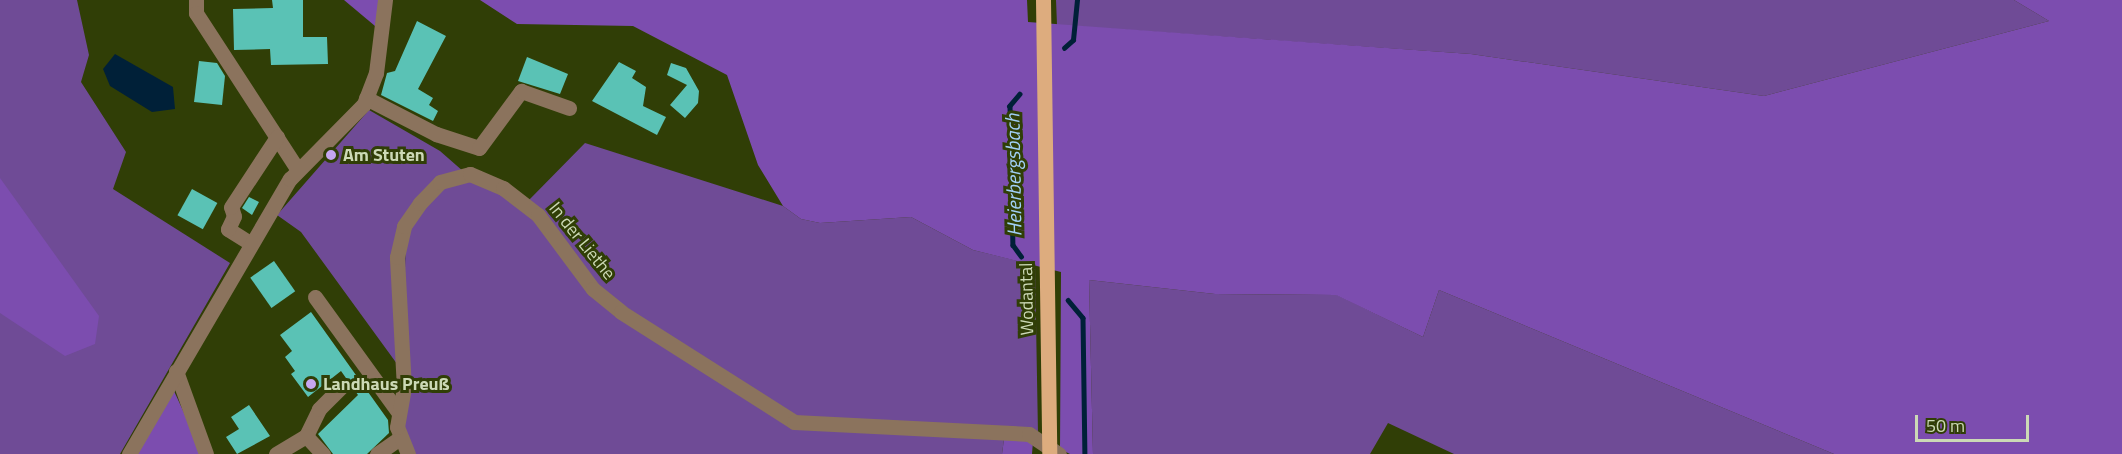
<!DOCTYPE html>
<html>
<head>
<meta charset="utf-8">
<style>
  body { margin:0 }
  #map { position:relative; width:2122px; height:454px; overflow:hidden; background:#303e06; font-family:"Titillium Web",sans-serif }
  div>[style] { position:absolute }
  .green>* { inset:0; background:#6f4b96 }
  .forest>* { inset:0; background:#7c4daf }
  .water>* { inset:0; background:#002038 }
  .stream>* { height:4.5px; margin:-2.25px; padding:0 2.25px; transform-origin:2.25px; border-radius:2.25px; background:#002038 }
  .building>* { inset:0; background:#5ac2b5; transform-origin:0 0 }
  .minor>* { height:15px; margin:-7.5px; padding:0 7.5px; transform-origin:7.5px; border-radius:7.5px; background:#8b735d }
  .major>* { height:15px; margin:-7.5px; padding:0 7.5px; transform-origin:7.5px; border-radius:7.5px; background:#ddac7e }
  .dots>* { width:16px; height:16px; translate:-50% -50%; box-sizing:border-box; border:3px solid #303e06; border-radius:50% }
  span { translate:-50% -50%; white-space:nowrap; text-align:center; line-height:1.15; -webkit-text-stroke:6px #303e06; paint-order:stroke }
  .poi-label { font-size:18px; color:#ccd9b6; font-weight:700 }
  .left { translate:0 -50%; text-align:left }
  .street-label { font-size:18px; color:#ccd9b6 }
  .water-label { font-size:20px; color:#a1cff6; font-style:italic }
  .scale { position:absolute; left:1915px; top:415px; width:114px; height:27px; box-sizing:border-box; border:3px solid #ccd9b6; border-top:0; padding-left:8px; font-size:18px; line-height:21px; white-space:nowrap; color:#ccd9b6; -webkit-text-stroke:4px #303e06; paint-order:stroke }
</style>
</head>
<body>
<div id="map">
  <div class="green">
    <div style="clip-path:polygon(0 0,77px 0,89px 55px,81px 82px,126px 152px,113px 189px,230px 263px,120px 454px,0 454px)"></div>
    <div style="clip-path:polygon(1056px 0,2014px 0,2049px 21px,1764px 96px,1471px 54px,1057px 25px)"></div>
    <div style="clip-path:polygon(369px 110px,440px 151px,464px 172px,401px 223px,400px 368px,301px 232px,277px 215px)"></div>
    <div style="clip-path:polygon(585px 143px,783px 206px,801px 219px,820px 223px,911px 217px,973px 250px,1035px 265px,1038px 434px,824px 423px,777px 410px,595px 286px,529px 200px)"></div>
    <div style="clip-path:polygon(474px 178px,533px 215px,570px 267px,773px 415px,1004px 439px,1002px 454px,411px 454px,401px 426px,406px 229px,443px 186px)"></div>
    <div style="clip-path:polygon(1089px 280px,1215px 294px,1337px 295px,1423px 337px,1439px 290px,1834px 454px,1454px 454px,1388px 423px,1370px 454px,1093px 454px)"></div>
  </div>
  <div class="forest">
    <div style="clip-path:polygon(344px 0,381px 0,375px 26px)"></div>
    <div style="clip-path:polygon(480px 0,1027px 0,1028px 22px,1471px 54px,1764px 96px,2049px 21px,2014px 0,2122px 0,2122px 454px,1834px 454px,1439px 290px,1423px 337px,1336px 295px,1215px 294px,1089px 280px,1093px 454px,1070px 454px,1060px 449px,1061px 272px,973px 250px,911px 217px,820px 223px,801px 219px,783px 206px,758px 165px,727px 75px,633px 26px,517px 24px)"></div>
    <div style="clip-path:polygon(0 178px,99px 316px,95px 344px,65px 356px,0 313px)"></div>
    <div style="clip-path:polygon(174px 391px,203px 454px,135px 454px)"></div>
    <div style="clip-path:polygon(1004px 439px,1033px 441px,1032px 454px,1002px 454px)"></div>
  </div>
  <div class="water">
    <div style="clip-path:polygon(115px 54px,173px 87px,175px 109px,152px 112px,110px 86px,103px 69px)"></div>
  </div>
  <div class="stream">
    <div style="left:1064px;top:48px;width:12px;rotate:-42deg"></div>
    <div style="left:1073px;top:40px;width:40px;rotate:-84.3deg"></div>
    <div style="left:1020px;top:94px;width:16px;rotate:130deg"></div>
    <div style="left:1010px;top:106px;width:139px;rotate:88.8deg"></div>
    <div style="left:1013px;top:245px;width:14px;rotate:54deg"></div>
    <div style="left:1068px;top:300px;width:23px;rotate:50deg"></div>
    <div style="left:1083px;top:318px;width:135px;rotate:89.2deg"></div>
  </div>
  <div class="building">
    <div style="clip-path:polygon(272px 0,303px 0,303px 37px,327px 37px,328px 64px,271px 65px,270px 49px,234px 50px,233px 9px,273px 8px)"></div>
    <div style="clip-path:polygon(417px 21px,446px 36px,418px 89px,433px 98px,429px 105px,438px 111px,433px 121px,381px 95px,387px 73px,395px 71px)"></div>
    <div style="clip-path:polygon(527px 57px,568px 74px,560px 94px,518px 81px)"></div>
    <div style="clip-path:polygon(199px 61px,217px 63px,225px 76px,222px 105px,194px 102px)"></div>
    <div style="clip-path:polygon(619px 62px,636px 71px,632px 78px,646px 87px,643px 106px,666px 117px,657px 135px,592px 101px)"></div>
    <div style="clip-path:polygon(671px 63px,686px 68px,699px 91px,698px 103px,685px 118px,670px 105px,687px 85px,667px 75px)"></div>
    <div style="left:192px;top:189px;width:29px;height:30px;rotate:29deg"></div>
    <div style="clip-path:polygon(249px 197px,259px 202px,252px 215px,242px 208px)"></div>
    <div style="left:274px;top:261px;width:37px;height:29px;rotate:55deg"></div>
    <div style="clip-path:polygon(311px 312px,388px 420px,389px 433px,367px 454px,333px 454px,318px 434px,358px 395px,341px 371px,308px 397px,291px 374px,295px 371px,285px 357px,292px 351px,280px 335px)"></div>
    <div style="clip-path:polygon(249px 405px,270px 436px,237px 454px,226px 437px,239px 429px,231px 417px)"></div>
  </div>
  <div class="minor">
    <div style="left:196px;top:0;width:13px;rotate:90deg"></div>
    <div style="left:196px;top:13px;width:187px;rotate:57deg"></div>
    <div style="left:366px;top:98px;width:79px;rotate:27.2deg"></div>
    <div style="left:436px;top:134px;width:45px;rotate:18deg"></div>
    <div style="left:479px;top:148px;width:71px;rotate:-53.6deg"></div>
    <div style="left:521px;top:91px;width:51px;rotate:19.5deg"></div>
    <div style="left:250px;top:243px;width:26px;rotate:-148deg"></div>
    <div style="left:228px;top:229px;width:14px;rotate:-65deg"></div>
    <div style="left:234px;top:216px;width:9px;rotate:-108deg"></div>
    <div style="left:231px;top:207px;width:84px;rotate:-56.7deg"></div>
    <div style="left:315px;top:297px;width:143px;rotate:54.1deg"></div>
    <div style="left:176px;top:371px;width:88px;rotate:70.1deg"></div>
    <div style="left:306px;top:436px;width:30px;rotate:-64deg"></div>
    <div style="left:319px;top:409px;width:33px;rotate:-45deg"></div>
    <div style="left:129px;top:454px;width:319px;rotate:-59.7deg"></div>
    <div style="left:290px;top:179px;width:105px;rotate:-45.4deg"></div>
    <div style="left:364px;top:104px;width:33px;rotate:-69deg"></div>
    <div style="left:376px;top:73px;width:74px;rotate:-83deg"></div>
    <div style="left:276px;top:454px;width:35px;rotate:-31deg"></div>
    <div style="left:306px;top:436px;width:25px;rotate:47deg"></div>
    <div style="left:377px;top:454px;width:29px;rotate:-35deg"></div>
    <div style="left:408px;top:454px;width:29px;rotate:-112deg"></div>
    <div style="left:397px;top:427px;width:40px;rotate:-80deg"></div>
    <div style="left:404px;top:388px;width:131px;rotate:-93.1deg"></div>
    <div style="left:397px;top:257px;width:32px;rotate:-77deg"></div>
    <div style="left:404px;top:226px;width:28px;rotate:-55deg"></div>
    <div style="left:420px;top:203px;width:29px;rotate:-46deg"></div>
    <div style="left:440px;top:182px;width:31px;rotate:-15deg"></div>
    <div style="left:470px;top:174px;width:36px;rotate:23deg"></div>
    <div style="left:503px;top:188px;width:44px;rotate:37.6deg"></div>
    <div style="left:538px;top:215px;width:92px;rotate:53.4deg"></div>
    <div style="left:593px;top:289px;width:36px;rotate:39deg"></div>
    <div style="left:621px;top:312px;width:205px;rotate:32.4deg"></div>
    <div style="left:794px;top:422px;width:235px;rotate:2.9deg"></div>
    <div style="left:1029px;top:434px;width:36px;rotate:34deg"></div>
  </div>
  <div class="major">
    <div style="left:1043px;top:0;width:454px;rotate:89.2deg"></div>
  </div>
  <div class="dots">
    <div style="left:331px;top:155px;background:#c6a6f0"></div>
    <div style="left:311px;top:384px;background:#c6a6f0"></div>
  </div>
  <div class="poi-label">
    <span class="left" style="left:343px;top:155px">Am Stuten</span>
    <span class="left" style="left:323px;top:384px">Landhaus Preuß</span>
  </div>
  <div class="street-label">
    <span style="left:582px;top:241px;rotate:51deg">In der Liethe</span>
    <span style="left:1027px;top:299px;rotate:-91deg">Wodantal</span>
  </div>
  <div class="water-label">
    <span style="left:1013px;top:175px;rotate:-91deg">Heierbergsbach</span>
  </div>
  <div class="scale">50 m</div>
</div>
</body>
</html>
